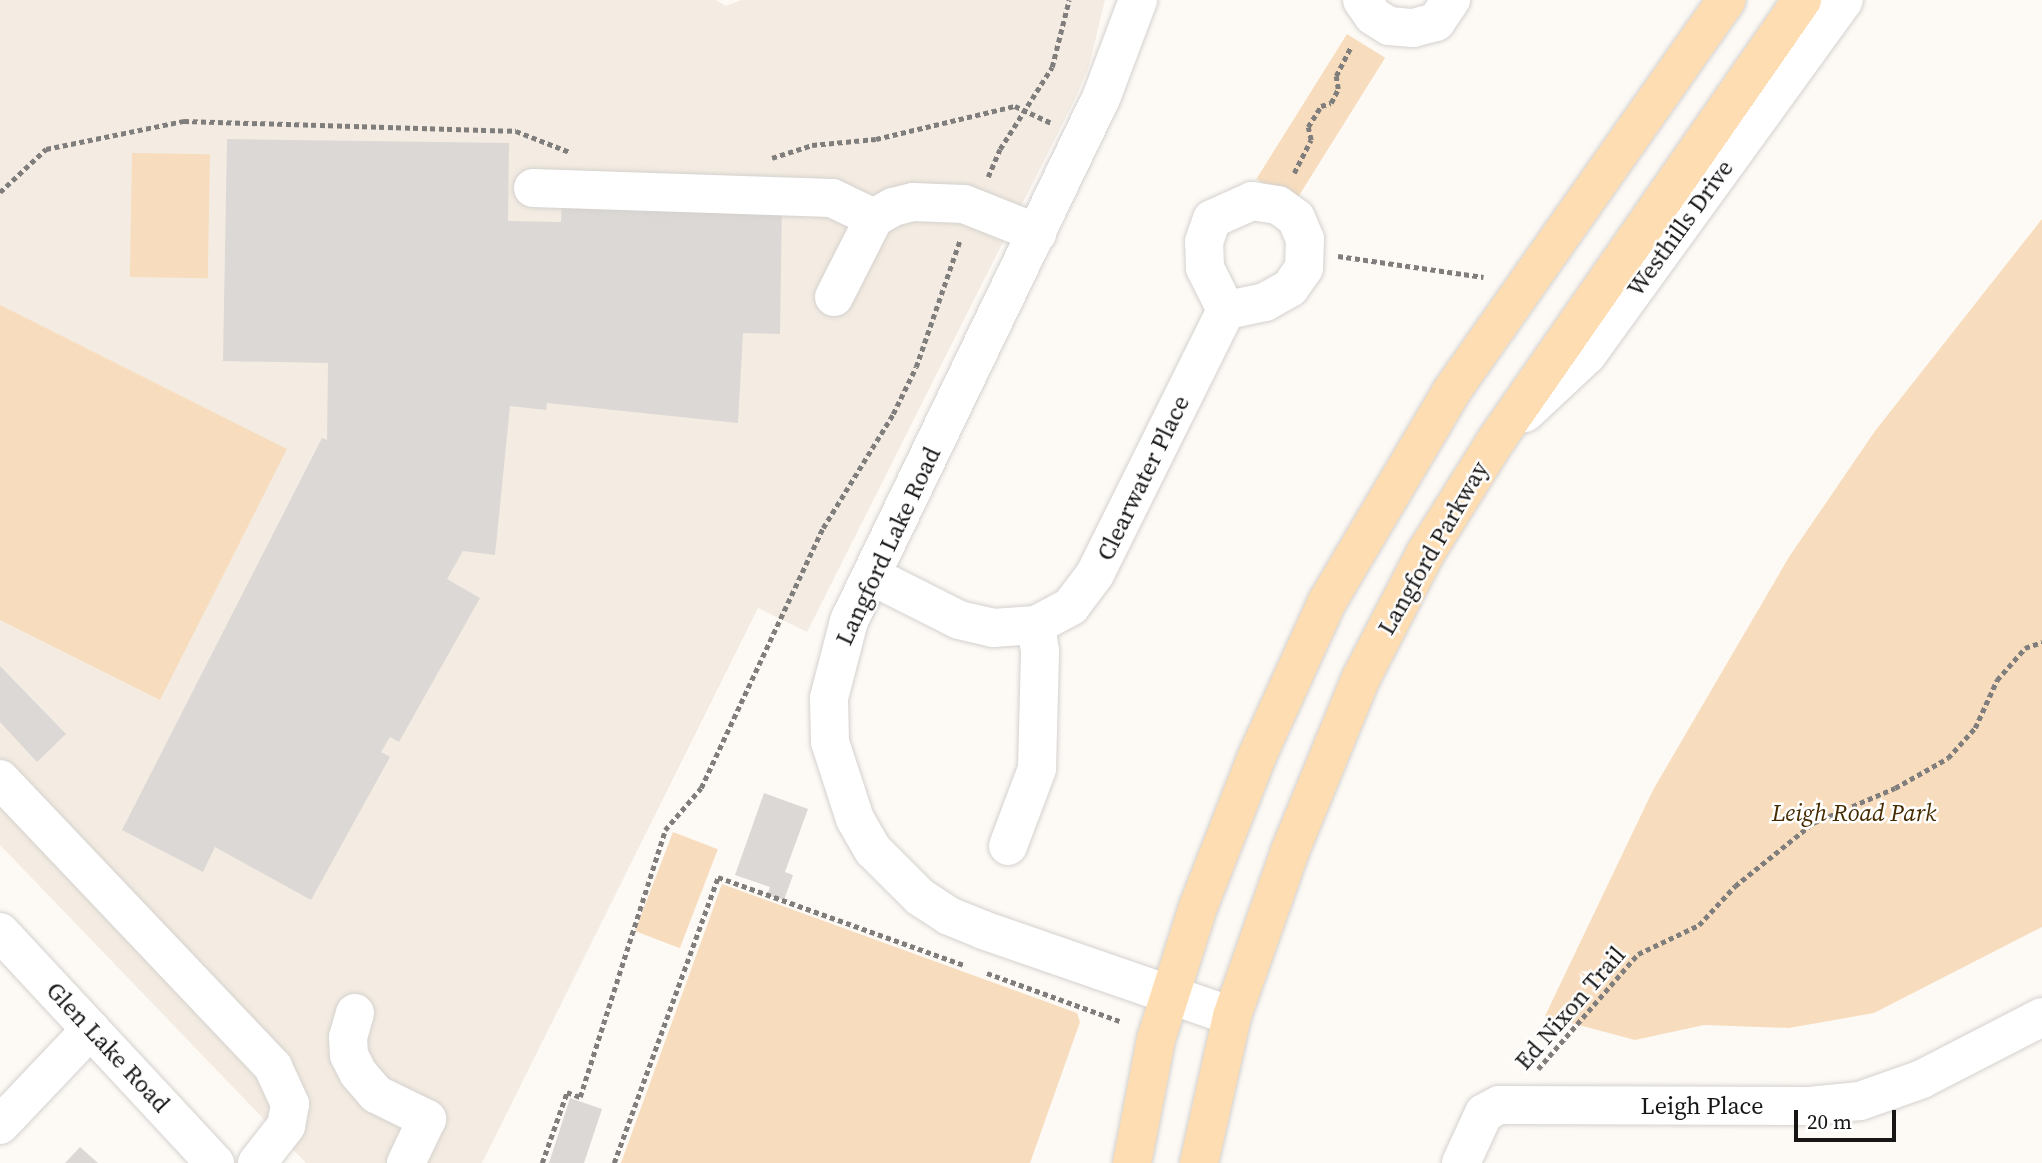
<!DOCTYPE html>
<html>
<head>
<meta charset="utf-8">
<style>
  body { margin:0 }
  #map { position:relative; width:2042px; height:1163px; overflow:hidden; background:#fdfaf6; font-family:"Source Serif 4",serif }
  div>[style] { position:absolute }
  .built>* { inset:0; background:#f4ece2 }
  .green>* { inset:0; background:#f7ddbd; transform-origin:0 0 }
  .building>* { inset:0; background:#dbd8d5 }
  .path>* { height:4.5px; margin-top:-2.25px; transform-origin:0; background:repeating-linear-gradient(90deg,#807e7c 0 5px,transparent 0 8.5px) }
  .roads { filter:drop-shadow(0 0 2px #d4d1ce) drop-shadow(0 0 2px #d4d1ce) }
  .minor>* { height:38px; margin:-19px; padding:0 19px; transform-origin:19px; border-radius:19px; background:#fff }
  .major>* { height:38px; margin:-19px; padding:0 19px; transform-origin:19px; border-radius:19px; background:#feddb2 }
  span { translate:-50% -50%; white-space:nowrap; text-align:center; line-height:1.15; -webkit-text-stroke:5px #fff; paint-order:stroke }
  .street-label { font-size:24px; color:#171615 }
  .park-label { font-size:24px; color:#462b00; font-style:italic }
  .scale { position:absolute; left:1794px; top:1110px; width:102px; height:32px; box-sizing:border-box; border:4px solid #171615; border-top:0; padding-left:9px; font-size:21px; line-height:24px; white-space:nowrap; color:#171615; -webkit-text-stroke:5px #fff; paint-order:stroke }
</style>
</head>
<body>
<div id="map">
  <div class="built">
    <div style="clip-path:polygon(0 0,716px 0,726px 6px,741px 0,1105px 0,1089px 66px,1074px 101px,807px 632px,758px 608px,482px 1163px,306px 1163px,0 845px)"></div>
  </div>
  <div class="green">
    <div style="left:1347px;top:34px;width:45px;height:171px;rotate:32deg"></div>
    <div style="left:132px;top:153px;width:78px;height:124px;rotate:1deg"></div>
    <div style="clip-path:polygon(2042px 219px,2042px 927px,1874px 1013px,1789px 1028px,1704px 1025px,1635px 1040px,1545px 1016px,1653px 790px,1789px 557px,1875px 431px)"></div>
    <div style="clip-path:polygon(0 305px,287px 449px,160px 700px,0 620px)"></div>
    <div style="left:673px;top:832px;width:48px;height:106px;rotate:21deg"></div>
    <div style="clip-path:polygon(722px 884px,1077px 1013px,1080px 1022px,1030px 1163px,621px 1163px)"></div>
  </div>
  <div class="building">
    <div style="clip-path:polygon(227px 139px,509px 143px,508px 221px,561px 222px,562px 199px,782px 202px,780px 334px,743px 333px,738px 423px,547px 403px,546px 410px,510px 406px,495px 555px,463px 551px,447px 579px,480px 598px,399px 742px,390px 737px,381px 752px,390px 757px,311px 900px,215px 847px,203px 872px,122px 830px,322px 438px,327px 440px,328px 363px,223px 361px)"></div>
    <div style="clip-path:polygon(0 666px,66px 734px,37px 762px,0 722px)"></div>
    <div style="clip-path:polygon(764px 793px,808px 809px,785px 872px,793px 875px,784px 900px,767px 895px,770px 887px,735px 875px)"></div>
    <div style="clip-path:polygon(570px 1098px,602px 1109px,584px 1163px,549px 1163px)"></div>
    <div style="clip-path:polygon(80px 1147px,98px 1163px,65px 1163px)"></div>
  </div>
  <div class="path">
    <div style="left:772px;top:158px;width:42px;rotate:-18deg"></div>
    <div style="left:812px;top:145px;width:64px;rotate:-5.4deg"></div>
    <div style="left:876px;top:139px;width:143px;rotate:-13.4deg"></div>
    <div style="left:1015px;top:106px;width:40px;rotate:25deg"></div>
    <div style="left:1294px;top:173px;width:37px;rotate:-63deg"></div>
    <div style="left:1311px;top:140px;width:13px;rotate:-103deg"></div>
    <div style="left:1308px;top:127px;width:25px;rotate:-58deg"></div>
    <div style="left:1321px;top:106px;width:10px;rotate:-17deg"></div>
    <div style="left:1331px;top:103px;width:16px;rotate:-63deg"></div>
    <div style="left:1338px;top:89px;width:13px;rotate:-99deg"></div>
    <div style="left:1336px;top:76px;width:34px;rotate:-63deg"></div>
    <div style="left:988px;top:177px;width:30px;rotate:-67deg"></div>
    <div style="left:1000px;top:149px;width:97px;rotate:-57.6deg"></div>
    <div style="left:1052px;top:67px;width:69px;rotate:-75.8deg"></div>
    <div style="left:0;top:192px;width:63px;rotate:-43.1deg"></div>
    <div style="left:46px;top:149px;width:141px;rotate:-11.5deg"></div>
    <div style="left:184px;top:121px;width:332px;rotate:1.7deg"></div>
    <div style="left:516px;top:131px;width:58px;rotate:21.3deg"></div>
    <div style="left:1338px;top:256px;width:147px;rotate:8.2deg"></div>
    <div style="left:987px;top:973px;width:144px;rotate:19.9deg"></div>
    <div style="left:1538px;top:1069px;width:152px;rotate:-49deg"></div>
    <div style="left:1638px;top:954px;width:68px;rotate:-25.4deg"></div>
    <div style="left:1699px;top:925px;width:53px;rotate:-47.3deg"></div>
    <div style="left:1735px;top:886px;width:100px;rotate:-38.9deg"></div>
    <div style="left:1813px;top:823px;width:89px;rotate:-23.1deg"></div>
    <div style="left:1895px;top:788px;width:61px;rotate:-29.5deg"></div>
    <div style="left:1948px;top:758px;width:40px;rotate:-48deg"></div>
    <div style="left:1975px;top:728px;width:53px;rotate:-65.4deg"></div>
    <div style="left:1997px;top:680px;width:43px;rotate:-48.8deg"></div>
    <div style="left:2025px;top:648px;width:18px;rotate:-19deg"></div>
    <div style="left:542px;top:1163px;width:75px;rotate:-70.6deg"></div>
    <div style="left:567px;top:1092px;width:14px;rotate:21deg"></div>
    <div style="left:580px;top:1097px;width:280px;rotate:-72.3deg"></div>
    <div style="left:665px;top:830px;width:55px;rotate:-49.4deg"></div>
    <div style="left:701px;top:788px;width:287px;rotate:-64.9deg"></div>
    <div style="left:823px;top:528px;width:134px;rotate:-58.4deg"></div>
    <div style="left:893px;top:414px;width:52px;rotate:-63.9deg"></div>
    <div style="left:916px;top:367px;width:134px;rotate:-70.9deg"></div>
    <div style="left:614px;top:1163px;width:304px;rotate:-70deg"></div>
    <div style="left:718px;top:877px;width:263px;rotate:19.7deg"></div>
  </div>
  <div class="roads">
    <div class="minor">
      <div style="left:1138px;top:0;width:103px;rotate:110.6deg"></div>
      <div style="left:1102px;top:96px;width:583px;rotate:115.73deg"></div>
      <div style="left:849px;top:621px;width:80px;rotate:104.6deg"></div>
      <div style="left:829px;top:698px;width:44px;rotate:88.7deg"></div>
      <div style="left:830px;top:742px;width:81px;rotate:72deg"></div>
      <div style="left:855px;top:819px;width:36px;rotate:60deg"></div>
      <div style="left:873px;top:850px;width:66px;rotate:45deg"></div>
      <div style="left:920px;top:897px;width:35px;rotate:33deg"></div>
      <div style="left:949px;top:916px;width:37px;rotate:22deg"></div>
      <div style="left:983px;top:930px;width:263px;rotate:19.1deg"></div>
      <div style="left:1362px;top:0;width:19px;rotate:55deg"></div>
      <div style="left:1373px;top:16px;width:19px;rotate:32deg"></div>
      <div style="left:1389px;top:26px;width:24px;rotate:5deg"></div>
      <div style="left:1413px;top:28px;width:24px;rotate:-15deg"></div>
      <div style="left:1436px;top:22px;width:27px;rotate:-56deg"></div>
      <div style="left:533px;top:188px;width:299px;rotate:1.9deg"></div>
      <div style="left:832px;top:198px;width:47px;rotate:25.5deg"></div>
      <div style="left:1252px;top:201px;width:26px;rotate:9deg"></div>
      <div style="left:1278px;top:205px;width:22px;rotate:36deg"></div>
      <div style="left:1296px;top:218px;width:23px;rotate:67deg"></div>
      <div style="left:1305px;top:239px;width:29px;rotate:92deg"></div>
      <div style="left:1304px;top:268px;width:24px;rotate:125deg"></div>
      <div style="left:1290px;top:288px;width:29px;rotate:151deg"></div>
      <div style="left:1265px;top:302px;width:40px;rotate:168deg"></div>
      <div style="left:1226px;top:310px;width:47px;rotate:-116.6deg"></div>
      <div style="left:1205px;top:268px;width:26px;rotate:-92deg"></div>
      <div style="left:1204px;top:242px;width:24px;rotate:-71deg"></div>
      <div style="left:1212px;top:219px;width:44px;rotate:-24.2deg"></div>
      <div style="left:834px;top:297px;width:89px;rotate:-63.1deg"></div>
      <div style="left:874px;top:218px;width:22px;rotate:-30deg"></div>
      <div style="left:893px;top:207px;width:21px;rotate:-14deg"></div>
      <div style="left:913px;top:202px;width:51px;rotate:2.2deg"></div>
      <div style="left:964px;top:204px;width:79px;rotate:21.7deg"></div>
      <div style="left:1525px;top:413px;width:85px;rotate:-43.1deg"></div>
      <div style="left:1587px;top:355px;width:438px;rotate:-54.1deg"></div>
      <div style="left:872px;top:576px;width:97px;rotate:26.8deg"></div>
      <div style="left:959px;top:620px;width:35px;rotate:13deg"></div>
      <div style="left:993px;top:628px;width:43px;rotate:-4deg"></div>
      <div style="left:1036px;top:625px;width:40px;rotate:-28deg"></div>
      <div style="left:1071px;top:606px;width:40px;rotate:-53deg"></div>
      <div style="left:1095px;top:574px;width:295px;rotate:-63.6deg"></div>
      <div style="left:0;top:779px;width:397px;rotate:46.5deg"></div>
      <div style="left:273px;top:1067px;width:41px;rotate:65.3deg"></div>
      <div style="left:290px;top:1104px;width:22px;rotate:100deg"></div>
      <div style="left:286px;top:1126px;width:47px;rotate:128.1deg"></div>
      <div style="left:1008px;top:846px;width:82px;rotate:-69.4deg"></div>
      <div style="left:1037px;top:769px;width:118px;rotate:-88.5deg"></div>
      <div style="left:1040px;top:651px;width:26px;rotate:-99deg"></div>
      <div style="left:0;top:932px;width:316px;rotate:47.1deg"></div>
      <div style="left:355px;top:1013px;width:25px;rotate:106deg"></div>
      <div style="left:348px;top:1037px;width:18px;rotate:87deg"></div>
      <div style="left:349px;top:1055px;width:20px;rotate:63deg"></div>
      <div style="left:358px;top:1073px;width:28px;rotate:49deg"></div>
      <div style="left:376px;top:1094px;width:57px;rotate:26.1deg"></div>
      <div style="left:427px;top:1119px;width:49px;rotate:115.5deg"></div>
      <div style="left:0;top:1125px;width:132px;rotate:-46.5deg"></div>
      <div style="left:1461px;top:1163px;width:55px;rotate:-65.3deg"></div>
      <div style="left:1484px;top:1113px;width:17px;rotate:-28deg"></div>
      <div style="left:1499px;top:1105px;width:310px;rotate:0.2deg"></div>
      <div style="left:1809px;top:1106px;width:51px;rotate:-5.6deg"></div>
      <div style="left:1860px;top:1101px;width:66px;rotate:-19.5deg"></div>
      <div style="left:1922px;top:1079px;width:135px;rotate:-27.3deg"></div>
    </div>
    <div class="major">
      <div style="left:1132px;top:1163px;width:126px;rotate:-79deg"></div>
      <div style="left:1156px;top:1039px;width:139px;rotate:-72.3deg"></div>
      <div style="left:1198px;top:907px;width:164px;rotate:-68.6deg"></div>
      <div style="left:1258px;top:754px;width:167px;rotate:-65.6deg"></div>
      <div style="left:1327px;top:602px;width:244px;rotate:-59.4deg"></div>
      <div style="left:1451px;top:392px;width:479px;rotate:-54.9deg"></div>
      <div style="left:1199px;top:1163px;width:151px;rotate:-77.3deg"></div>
      <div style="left:1232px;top:1016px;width:175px;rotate:-70.6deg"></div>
      <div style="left:1290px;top:851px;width:187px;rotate:-67.7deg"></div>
      <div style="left:1361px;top:678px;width:142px;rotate:-62.7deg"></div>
      <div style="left:1426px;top:552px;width:133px;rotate:-57.9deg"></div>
      <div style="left:1497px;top:439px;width:535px;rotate:-55.21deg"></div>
    </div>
  </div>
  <div class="street-label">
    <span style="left:1680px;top:228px;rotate:-54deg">Westhills Drive</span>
    <span style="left:1143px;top:478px;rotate:-64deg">Clearwater Place</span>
    <span style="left:888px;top:546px;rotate:-65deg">Langford Lake Road</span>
    <span style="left:1433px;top:548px;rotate:-60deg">Langford Parkway</span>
    <span style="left:1570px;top:1008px;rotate:-49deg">Ed Nixon Trail</span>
    <span style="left:108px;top:1047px;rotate:47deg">Glen Lake Road</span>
    <span style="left:1702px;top:1106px">Leigh Place</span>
  </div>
  <div class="park-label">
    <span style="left:1854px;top:813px">Leigh Road Park</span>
  </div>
  <div class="scale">20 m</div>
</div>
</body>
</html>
